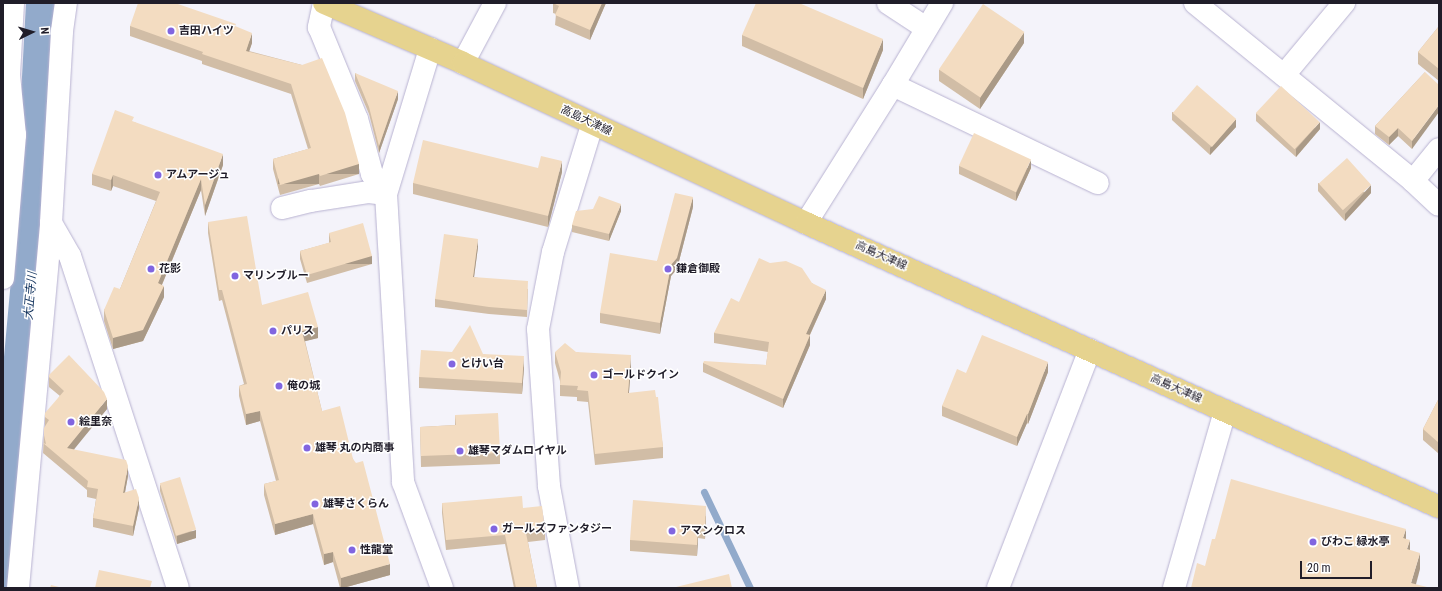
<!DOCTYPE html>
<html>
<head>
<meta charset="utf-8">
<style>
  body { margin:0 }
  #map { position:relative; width:1442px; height:591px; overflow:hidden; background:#f4f3fa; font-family:"Roboto Condensed","Noto Sans JP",sans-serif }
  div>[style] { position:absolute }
  .stream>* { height:7px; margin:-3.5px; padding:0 3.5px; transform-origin:3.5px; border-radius:3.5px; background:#92aacb }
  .river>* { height:43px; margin:-21.5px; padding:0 21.5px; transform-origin:21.5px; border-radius:21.5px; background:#92aacb }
  .roads { filter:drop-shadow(0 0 1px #b8b2d1) drop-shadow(0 0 1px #b8b2d1) }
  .minor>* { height:22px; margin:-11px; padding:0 11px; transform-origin:11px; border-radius:11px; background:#fff }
  .major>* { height:22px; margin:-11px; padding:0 11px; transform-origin:11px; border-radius:11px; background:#e6d38f }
  .wall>* { inset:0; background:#d1bda6 }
  .shaded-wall>* { inset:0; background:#aa9a87; transform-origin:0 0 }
  .building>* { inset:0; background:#f3dcc1; transform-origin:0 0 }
  .dots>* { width:11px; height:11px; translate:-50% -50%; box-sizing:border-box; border:2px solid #fff; border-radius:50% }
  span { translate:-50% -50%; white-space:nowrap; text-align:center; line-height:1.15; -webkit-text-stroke:3px #fff; paint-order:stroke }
  .poi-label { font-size:11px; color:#201d29; font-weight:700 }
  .left { translate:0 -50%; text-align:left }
  .street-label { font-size:11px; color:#201d29 }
  .water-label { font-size:12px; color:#10315c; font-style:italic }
  .frame { position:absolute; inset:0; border:4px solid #201d29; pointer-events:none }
  .north { position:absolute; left:12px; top:12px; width:40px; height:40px; -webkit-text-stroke:3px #fff; paint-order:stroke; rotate:85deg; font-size:11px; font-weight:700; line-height:16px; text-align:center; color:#201d29 }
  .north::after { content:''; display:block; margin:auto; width:14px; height:18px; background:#201d29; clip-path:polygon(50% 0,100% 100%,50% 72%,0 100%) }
  .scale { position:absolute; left:1300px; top:561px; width:72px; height:18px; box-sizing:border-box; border:2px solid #201d29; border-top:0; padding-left:5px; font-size:12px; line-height:14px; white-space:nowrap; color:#201d29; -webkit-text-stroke:3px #fff; paint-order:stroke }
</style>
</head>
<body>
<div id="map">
  <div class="stream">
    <div style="left:704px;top:492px;width:106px;rotate:64.4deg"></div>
  </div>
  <div class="river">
    <div style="left:4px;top:588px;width:309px;rotate:-84.8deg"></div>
    <div style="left:32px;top:280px;width:277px;rotate:-86.9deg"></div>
  </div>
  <div class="roads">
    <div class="minor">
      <div style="left:324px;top:3px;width:25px;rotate:102deg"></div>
      <div style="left:319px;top:27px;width:100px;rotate:67.6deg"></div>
      <div style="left:357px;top:119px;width:57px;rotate:74.7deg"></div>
      <div style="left:372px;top:174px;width:24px;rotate:55deg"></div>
      <div style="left:386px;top:194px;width:289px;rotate:86.6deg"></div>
      <div style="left:403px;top:482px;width:113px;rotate:69.8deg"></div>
      <div style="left:888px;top:3px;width:45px;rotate:33.3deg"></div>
      <div style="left:1195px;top:3px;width:281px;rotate:39.2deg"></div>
      <div style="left:1413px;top:181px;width:35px;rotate:43deg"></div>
      <div style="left:463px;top:63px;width:68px;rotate:-61.9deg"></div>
      <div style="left:1284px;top:75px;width:94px;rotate:-50.2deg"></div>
      <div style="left:893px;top:85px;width:227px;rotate:25.6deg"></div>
      <div style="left:1413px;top:181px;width:41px;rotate:-50.9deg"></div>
      <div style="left:282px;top:208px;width:30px;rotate:-14deg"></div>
      <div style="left:311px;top:201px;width:59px;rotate:-8.8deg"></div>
      <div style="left:369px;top:192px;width:17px;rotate:7deg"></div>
      <div style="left:386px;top:194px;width:152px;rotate:-73.1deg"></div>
      <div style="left:51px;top:223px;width:38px;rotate:60deg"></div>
      <div style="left:70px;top:256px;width:349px;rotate:72deg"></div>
      <div style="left:806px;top:223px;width:163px;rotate:-57.8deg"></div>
      <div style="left:893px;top:85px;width:96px;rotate:-59.1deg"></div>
      <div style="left:3px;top:278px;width:144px;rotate:-85.2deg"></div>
      <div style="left:15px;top:135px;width:60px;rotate:-95.7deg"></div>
      <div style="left:9px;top:75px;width:72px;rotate:-86.8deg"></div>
      <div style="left:18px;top:588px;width:366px;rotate:-84.8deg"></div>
      <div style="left:51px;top:223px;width:192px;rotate:-86.7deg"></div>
      <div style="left:62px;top:31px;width:28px;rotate:-82deg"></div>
      <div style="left:568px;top:588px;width:104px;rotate:-100.6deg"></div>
      <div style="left:549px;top:486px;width:157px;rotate:-94deg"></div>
      <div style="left:538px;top:329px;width:78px;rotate:-79deg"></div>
      <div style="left:553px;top:252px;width:133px;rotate:-72.9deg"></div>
      <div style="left:998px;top:588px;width:255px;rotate:-68.9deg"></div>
      <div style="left:1174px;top:588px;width:184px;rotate:-73.9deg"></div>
    </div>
    <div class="major">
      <div style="left:324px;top:3px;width:151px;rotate:23.3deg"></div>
      <div style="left:463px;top:63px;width:378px;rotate:25deg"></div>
      <div style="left:806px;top:223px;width:694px;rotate:24.16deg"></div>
    </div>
  </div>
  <div class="wall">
    <div style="clip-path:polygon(553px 3px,606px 3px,590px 40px,555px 25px,556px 14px,553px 13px)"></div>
    <div style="clip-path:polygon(130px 26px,236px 27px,252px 43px,249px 51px,302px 65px,359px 174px,320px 186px,319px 184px,280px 195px,273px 169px,273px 159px,308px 149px,291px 94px,202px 64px,202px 61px,130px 36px)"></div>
    <div style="clip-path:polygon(1439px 26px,1439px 81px,1418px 64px,1418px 52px)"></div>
    <div style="clip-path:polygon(742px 35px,883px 50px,863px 99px,742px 46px)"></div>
    <div style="clip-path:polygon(1024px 43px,980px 109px,939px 81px,939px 70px)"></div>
    <div style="clip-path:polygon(1425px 72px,1412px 149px,1398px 136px,1389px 145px,1375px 134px,1375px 126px)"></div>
    <div style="clip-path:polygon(355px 73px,398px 99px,379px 153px,369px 114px,355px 81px)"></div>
    <div style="clip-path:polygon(1172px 112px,1236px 127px,1210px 155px,1172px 120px)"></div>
    <div style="clip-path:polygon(1256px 113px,1320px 129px,1296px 157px,1256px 121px)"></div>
    <div style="clip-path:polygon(134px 122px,223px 165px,205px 216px,201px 190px,162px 285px,164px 297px,143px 341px,113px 349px,104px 321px,104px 310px,120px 289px,156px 201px,113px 186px,111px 191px,92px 185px,92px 174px)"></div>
    <div style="clip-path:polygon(959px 166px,1031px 168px,1016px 201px,959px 174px)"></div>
    <div style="clip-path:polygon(562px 172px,548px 227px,413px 194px,413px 183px)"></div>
    <div style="clip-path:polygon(1318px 183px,1371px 193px,1345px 221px,1318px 191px)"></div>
    <div style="clip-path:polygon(693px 207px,677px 269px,671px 276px,660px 334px,600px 323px,600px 313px,657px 261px)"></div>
    <div style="clip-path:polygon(593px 209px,621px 211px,609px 241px,572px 232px,572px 225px)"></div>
    <div style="clip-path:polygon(208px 222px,262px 305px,318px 338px,305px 341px,322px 411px,353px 459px,390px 575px,343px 588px,340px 588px,333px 562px,324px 565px,313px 524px,275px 535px,264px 495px,264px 484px,276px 481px,260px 421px,246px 425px,239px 396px,239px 386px,244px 384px,222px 300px,219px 301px,208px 233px)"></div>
    <div style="clip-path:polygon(329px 233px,372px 264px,307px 283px,300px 259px,300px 251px,329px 243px)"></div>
    <div style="clip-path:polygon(478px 247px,474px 277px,528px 289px,527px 317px,489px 314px,435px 307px,435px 299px)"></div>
    <div style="clip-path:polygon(812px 283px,826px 299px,810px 335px,810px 345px,783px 408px,703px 372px,703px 363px,766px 365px,768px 352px,714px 343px,714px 333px,739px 302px)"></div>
    <div style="clip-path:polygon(555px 352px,576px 352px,631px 366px,629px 393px,656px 397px,663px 447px,663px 458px,595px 465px,588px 402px,577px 401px,577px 397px,560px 396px,560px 381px,555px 363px)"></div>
    <div style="clip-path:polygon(483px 354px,524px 367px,522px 394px,419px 388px,419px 377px)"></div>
    <div style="clip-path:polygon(1048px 372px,1028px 424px,1027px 423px,1017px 446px,942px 416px,942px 406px,966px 373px)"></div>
    <div style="clip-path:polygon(49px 375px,107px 409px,73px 449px,128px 476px,125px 492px,139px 508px,133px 536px,93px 527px,93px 518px,96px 499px,87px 497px,87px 490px,43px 453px,44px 435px,45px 426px,45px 417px,60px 396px,49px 387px)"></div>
    <div style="clip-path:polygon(1439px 398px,1439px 454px,1423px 440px,1423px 429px)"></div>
    <div style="clip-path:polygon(455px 415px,500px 453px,500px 464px,421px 467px,420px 427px,455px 425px)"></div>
    <div style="clip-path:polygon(160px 484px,196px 538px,177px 544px,160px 491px)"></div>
    <div style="clip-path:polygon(442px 503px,523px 508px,545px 531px,545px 540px,528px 542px,537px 588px,514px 588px,505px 544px,446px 550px,442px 513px)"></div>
    <div style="clip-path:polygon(706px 516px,705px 539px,698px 538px,697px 556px,630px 551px,630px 540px)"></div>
  </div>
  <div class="shaded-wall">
    <div style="clip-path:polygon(602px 3px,606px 3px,590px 40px,590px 30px)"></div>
    <div style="clip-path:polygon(1024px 32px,1024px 43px,980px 109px,980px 98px)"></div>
    <div style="clip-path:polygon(252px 33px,252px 43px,246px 61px,246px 51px)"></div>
    <div style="clip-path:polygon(883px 39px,883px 50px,863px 99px,863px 88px)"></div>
    <div style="clip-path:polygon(398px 91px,398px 99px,379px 153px,379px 146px)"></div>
    <div style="clip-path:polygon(1439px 105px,1439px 112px,1412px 149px,1412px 141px)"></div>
    <div style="clip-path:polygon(1236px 119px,1236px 127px,1210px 155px,1210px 148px)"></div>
    <div style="clip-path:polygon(1320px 122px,1320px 129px,1296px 157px,1296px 149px)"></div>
    <div style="clip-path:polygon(1398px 128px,1398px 136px,1389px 145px,1389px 137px)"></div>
    <div style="clip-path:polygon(223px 154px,223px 165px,205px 216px,205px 205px)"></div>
    <div style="clip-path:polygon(1031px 160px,1031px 168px,1016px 201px,1016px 193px)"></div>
    <div style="clip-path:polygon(562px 161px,562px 172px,548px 227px,548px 216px)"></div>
    <div style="left:359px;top:164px;width:10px;height:41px;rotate:90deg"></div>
    <div style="left:319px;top:174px;width:10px;height:41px;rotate:90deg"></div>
    <div style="clip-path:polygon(113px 175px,113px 186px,111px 191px,111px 180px)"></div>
    <div style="clip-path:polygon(201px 179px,201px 190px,158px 294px,158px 283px)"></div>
    <div style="clip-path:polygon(1371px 185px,1371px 193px,1345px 221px,1345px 214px)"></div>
    <div style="clip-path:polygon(693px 197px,693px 207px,677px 269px,671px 276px,660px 334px,660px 323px,671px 265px)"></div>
    <div style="clip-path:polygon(621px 204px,621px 211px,609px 241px,609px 234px)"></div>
    <div style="clip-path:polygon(478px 239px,478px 247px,473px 285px,473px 277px)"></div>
    <div style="left:372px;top:256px;width:8px;height:68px;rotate:90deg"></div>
    <div style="clip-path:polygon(164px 286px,164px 297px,143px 341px,113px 349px,113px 338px)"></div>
    <div style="clip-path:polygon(826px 290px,826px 299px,806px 343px,806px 334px)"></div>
    <div style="clip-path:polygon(318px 327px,318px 338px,302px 342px,302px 331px)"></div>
    <div style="clip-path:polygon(810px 335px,810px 345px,783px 408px,783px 399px)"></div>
    <div style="clip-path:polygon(631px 355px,631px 366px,628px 404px,628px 393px)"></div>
    <div style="clip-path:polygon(524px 356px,524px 367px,522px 394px,522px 383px)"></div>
    <div style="clip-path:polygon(1048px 362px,1048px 372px,1028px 424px,1028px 414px)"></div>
    <div style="clip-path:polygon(107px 399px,107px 409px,67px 458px,67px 448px)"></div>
    <div style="clip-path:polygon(260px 411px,260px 421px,246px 425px,246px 414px)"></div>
    <div style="clip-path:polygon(1027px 414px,1027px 423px,1017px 446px,1017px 437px)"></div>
    <div style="clip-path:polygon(128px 466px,128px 476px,123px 503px,123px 493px)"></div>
    <div style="clip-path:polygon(139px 498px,139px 508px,133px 536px,133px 526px)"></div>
    <div style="clip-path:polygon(706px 506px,706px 516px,705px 539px,705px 528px)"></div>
    <div style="clip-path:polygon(313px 514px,313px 524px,275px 535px,275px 524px)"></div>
    <div style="clip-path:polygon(698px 527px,698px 538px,697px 556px,697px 545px)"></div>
    <div style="clip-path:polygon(1406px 529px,1406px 545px,1403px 538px)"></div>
    <div style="clip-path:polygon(196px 530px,196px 538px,177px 544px,177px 536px)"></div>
    <div style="clip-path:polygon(1410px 540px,1410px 556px,1407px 549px)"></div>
    <div style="clip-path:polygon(333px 552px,333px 562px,324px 565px,324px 554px)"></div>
    <div style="clip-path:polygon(1420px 553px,1420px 569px,1415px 588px,1411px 583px)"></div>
    <div style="clip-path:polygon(390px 564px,390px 575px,343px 588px,341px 588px,341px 578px)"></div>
  </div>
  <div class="building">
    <div style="clip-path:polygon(138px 3px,175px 3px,236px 24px,235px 26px,252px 33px,246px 51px,302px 65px,322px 58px,345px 113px,359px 164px,320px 176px,319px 174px,280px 185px,273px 159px,311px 148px,291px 84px,202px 54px,203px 52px,130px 26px)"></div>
    <div style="clip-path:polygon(553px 3px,602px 3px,590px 30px,555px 15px,559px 6px)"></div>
    <div style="clip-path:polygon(756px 3px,799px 3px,883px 39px,863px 88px,742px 35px)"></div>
    <div style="left:983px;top:4px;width:50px;height:79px;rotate:34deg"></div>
    <div style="clip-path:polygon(1439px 26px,1439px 69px,1418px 52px)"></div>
    <div style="clip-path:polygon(1425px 72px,1439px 85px,1439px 105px,1412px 141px,1398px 128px,1389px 137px,1375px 126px)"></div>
    <div style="clip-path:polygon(355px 73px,398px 91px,379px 146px,369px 107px)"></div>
    <div style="left:1197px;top:85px;width:52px;height:37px;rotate:41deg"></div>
    <div style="left:1281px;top:86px;width:53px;height:37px;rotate:43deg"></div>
    <div style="clip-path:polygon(115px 110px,134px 117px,132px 121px,223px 154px,205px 205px,201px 179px,158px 283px,164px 286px,143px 330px,113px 338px,104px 310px,114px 287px,120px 289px,160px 192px,113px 175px,111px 180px,92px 174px)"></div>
    <div style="left:974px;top:133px;width:63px;height:36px;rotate:25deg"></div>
    <div style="clip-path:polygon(423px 140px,538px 168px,541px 156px,562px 161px,548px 216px,413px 183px)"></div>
    <div style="left:1347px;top:158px;width:36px;height:38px;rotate:48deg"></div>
    <div style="clip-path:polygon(675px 193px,693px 197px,677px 258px,671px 265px,660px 323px,600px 313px,610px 253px,657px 261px)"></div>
    <div style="clip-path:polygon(599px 196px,621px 204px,609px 234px,572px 225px,576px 211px,593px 209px)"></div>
    <div style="clip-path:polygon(247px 216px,262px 305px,308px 292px,318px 327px,302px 331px,322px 411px,340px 406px,353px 459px,356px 463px,363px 461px,390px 564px,341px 578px,333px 552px,324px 554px,313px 514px,275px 524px,264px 484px,279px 480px,260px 411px,246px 414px,239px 386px,247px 384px,222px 290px,219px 290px,208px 222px)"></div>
    <div style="clip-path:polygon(363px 223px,372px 256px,307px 275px,300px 251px,331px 242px,329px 233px)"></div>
    <div style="clip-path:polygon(444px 234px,478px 239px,473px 277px,528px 281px,527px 310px,489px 307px,435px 299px)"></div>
    <div style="clip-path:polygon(759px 258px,770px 263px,786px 261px,802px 268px,812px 283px,826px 290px,806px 334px,810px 335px,783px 399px,703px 363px,704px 361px,766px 365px,769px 342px,714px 333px,731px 298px,739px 302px)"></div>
    <div style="clip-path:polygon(470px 325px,483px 354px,524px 356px,522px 383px,419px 377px,421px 350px,452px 352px)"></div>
    <div style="clip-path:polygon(982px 335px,1048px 362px,1028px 414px,1027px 414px,1017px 437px,942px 406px,957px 369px,966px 373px)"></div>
    <div style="clip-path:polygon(565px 343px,576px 352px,631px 355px,628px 393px,655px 390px,656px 397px,658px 397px,663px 447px,595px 454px,588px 391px,577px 390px,578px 386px,560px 385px,561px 372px,555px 352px)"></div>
    <div style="clip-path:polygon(69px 355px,104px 392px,107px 399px,67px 448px,126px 460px,128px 466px,123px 493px,136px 489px,139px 498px,133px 526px,93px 518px,98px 489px,87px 487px,88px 481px,43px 443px,46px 444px,44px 435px,44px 428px,49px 420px,45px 417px,45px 413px,64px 391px,49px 377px,49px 375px)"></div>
    <div style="clip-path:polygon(1439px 398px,1439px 443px,1423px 429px)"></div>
    <div style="clip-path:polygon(498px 413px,500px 453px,421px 456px,420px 427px,456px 425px,455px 415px)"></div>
    <div style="left:180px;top:477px;width:55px;height:21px;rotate:73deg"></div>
    <div style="clip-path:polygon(1231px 479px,1406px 529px,1403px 538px,1410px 540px,1407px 549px,1420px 553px,1411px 583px,1431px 588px,1191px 588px,1197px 563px,1205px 566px,1212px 539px,1215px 539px)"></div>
    <div style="clip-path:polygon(522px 496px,523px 508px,542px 506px,545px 531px,526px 533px,537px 588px,516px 588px,505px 535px,446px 540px,442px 503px)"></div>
    <div style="clip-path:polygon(633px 500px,706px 506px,705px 528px,698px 527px,697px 545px,630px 540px)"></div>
    <div style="clip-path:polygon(99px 570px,152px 581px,150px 588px,95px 588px)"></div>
    <div style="clip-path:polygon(729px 574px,732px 588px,672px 588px)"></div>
    <div style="clip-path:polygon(51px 585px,63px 588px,50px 588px)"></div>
  </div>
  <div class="dots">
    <div style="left:171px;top:31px;background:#8165e0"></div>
    <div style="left:158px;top:175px;background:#8165e0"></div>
    <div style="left:151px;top:269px;background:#8165e0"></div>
    <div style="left:668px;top:269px;background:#8165e0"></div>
    <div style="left:235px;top:276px;background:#8165e0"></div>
    <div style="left:273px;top:331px;background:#8165e0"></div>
    <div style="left:452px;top:364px;background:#8165e0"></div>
    <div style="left:594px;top:375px;background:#8165e0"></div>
    <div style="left:279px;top:386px;background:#8165e0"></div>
    <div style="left:71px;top:422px;background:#8165e0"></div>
    <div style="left:307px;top:448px;background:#8165e0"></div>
    <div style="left:460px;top:451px;background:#8165e0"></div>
    <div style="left:315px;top:504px;background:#8165e0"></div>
    <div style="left:494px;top:529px;background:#8165e0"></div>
    <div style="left:672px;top:531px;background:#8165e0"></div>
    <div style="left:1313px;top:542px;background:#8165e0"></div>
    <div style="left:352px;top:550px;background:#8165e0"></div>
  </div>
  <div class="poi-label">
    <span class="left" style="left:179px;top:31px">吉田ハイツ</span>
    <span class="left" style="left:166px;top:175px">アムアージュ</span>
    <span class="left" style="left:159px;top:269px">花影</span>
    <span class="left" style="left:676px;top:269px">鎌倉御殿</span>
    <span class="left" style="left:243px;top:276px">マリンブルー</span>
    <span class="left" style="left:281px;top:331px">パリス</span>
    <span class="left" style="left:460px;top:364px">とけい台</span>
    <span class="left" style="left:602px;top:375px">ゴールドクイン</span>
    <span class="left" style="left:287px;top:386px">俺の城</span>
    <span class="left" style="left:79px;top:422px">絵里奈</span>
    <span class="left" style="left:315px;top:448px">雄琴 丸の内商事</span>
    <span class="left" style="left:468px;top:451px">雄琴マダムロイヤル</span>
    <span class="left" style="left:323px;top:504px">雄琴さくらん</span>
    <span class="left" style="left:502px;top:529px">ガールズファンタジー</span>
    <span class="left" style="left:680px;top:531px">アマンクロス</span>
    <span class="left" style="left:1321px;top:542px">びわこ 緑水亭</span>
    <span class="left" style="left:360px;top:550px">性龍堂</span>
  </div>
  <div class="street-label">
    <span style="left:586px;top:121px;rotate:25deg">高島大津線</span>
    <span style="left:881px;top:256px;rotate:24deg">高島大津線</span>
    <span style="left:1176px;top:389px;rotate:24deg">高島大津線</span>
  </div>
  <div class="water-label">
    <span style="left:31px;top:296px;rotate:-85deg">大正寺川</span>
  </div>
  <div class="frame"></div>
  <div class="north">N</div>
  <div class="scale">20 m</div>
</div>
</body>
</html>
